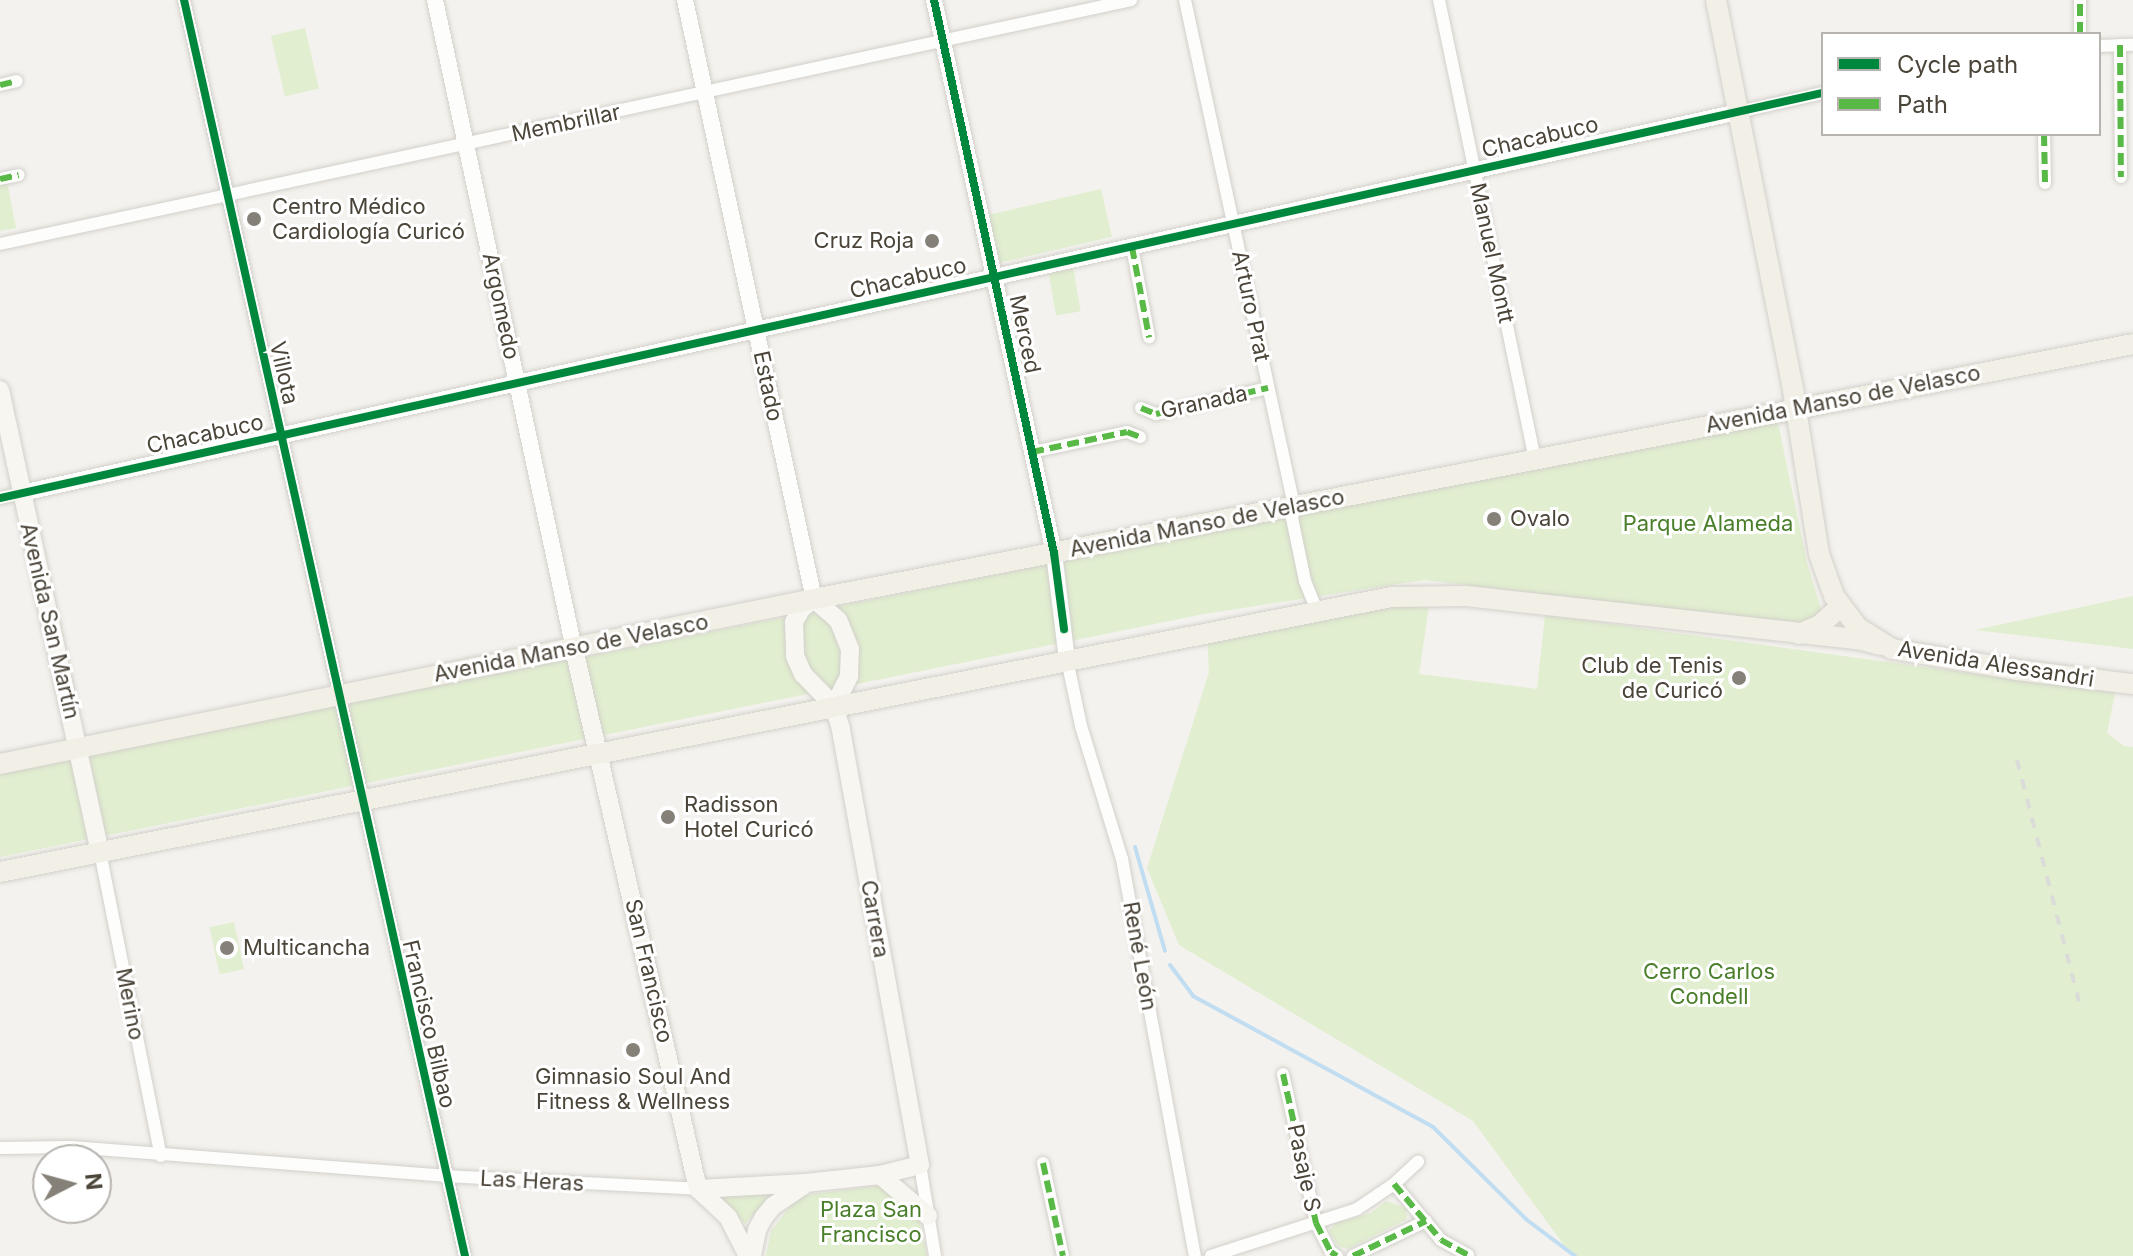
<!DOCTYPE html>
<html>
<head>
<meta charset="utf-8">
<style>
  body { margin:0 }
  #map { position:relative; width:2133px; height:1256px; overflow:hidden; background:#f4f2ee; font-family:Inter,sans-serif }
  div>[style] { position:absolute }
  .green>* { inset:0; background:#e1eecf; transform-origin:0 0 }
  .stream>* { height:4px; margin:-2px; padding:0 2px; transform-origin:2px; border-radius:2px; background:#c0ddf1 }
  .roads { filter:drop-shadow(0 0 2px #d2d0cb) drop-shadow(0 0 2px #d2d0cb) }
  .minor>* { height:12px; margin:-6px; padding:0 6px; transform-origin:6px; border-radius:6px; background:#fdfdfc }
  .tertiary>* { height:16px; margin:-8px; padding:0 8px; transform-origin:8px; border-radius:8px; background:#fdfdfc }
  .secondary>* { height:18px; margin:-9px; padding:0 9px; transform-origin:9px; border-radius:9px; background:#f7f6f1 }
  .primary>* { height:20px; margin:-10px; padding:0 10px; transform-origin:10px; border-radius:10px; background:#f2efe6 }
  .rail>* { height:4px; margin-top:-2px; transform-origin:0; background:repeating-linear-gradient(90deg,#dbdbda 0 10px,transparent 0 20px) }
  .quiet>* { height:6px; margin-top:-3px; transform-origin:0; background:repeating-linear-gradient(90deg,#58b947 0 12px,transparent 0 18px) }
  .cycleway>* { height:8px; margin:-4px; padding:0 4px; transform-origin:4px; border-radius:4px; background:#00873e }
  .dots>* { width:22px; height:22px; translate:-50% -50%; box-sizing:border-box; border:4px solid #fff; border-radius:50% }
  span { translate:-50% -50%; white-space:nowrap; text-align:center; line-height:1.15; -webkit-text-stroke:6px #fff; paint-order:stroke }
  .street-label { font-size:22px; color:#4b4439 }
  .poi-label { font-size:22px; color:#4b4439 }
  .left { translate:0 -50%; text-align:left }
  .right { translate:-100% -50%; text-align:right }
  .park-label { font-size:22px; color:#4a7f2a }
  .legend { position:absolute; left:1821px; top:32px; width:280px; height:104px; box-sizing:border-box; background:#fff; border:2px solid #b7b4b0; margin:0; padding:10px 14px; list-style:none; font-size:24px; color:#4b4439 }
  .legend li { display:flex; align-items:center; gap:16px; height:40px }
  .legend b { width:40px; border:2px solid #b7b4b0 }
  .north { position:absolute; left:32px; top:1144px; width:80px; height:80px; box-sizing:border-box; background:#fff; border:2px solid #b7b4b0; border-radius:50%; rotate:84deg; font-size:22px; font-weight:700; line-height:32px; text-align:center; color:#4b4439 }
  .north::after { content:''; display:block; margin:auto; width:28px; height:36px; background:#868178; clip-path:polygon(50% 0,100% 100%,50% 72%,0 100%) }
</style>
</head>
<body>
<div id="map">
  <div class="green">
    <div style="left:305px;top:28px;width:62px;height:35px;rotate:77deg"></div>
    <div style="clip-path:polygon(7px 181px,16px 228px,0 231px,0 182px)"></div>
    <div style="left:1101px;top:189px;width:49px;height:117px;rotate:77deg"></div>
    <div style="left:1071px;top:256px;width:56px;height:25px;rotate:80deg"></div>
    <div style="clip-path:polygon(1777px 418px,1807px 563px,1822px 612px,1803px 625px,1424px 580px,1204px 614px,0 857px,0 774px,457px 677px,581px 658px)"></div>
    <div style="clip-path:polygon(2133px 596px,2133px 649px,1975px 630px)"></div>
    <div style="clip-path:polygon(1361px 606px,1429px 606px,1419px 674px,1537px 689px,1545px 615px,2115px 693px,2107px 733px,2124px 746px,2133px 747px,2133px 1256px,1572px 1256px,1473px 1121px,1179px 945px,1147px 868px,1209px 672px,1207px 636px)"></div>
    <div style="left:234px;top:922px;width:48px;height:25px;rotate:78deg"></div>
    <div style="clip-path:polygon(882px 1185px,919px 1219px,927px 1256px,766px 1256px,771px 1231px,795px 1200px,806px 1195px)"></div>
    <div style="clip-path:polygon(774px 1193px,745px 1224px,718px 1194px)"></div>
    <div style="clip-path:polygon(1386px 1201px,1406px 1208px,1407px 1219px,1348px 1249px,1338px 1246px,1329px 1230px,1336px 1223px,1371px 1213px)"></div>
  </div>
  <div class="stream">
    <div style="left:1135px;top:847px;width:108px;rotate:73.9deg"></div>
    <div style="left:1170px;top:965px;width:39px;rotate:53deg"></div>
    <div style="left:1193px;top:996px;width:273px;rotate:28.6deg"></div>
    <div style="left:1433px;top:1127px;width:132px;rotate:44.7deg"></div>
    <div style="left:1527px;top:1220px;width:60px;rotate:36.9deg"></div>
  </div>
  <div class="roads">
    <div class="minor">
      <div style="left:184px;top:0;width:1287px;rotate:77.39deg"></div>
      <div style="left:1185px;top:0;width:518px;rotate:77.84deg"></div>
      <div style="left:1294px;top:506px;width:12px;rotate:99deg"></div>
      <div style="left:1292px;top:518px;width:64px;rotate:78.3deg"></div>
      <div style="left:1305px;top:581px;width:31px;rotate:68deg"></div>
      <div style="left:1439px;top:0;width:469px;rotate:78.2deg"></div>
      <div style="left:2080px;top:34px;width:34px;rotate:-90deg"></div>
      <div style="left:2120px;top:45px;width:132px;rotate:89.6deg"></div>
      <div style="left:2099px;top:46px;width:34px;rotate:-2deg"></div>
      <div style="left:0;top:85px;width:17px;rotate:-13deg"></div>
      <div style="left:1738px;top:112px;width:87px;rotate:-12.6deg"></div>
      <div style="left:2044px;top:134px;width:49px;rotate:88.8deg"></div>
      <div style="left:0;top:179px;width:19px;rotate:-12deg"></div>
      <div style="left:0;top:244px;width:1157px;rotate:-12.17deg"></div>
      <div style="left:1132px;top:247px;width:92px;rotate:79.3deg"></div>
      <div style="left:1141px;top:408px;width:16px;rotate:22deg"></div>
      <div style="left:1156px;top:414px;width:115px;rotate:-13.1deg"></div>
      <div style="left:1032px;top:452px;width:97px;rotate:-11.9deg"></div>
      <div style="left:1127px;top:432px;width:14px;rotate:21deg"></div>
      <div style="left:0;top:498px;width:23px;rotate:-13deg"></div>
      <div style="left:1067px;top:660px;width:67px;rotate:78deg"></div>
      <div style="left:1081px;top:726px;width:139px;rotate:72.9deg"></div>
      <div style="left:1122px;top:859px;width:404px;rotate:79.6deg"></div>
      <div style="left:100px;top:852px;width:310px;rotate:78.7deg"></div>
      <div style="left:1283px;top:1074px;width:153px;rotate:77.5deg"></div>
      <div style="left:1316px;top:1223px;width:33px;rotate:63deg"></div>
      <div style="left:1331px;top:1252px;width:7px;rotate:34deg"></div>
      <div style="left:0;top:1148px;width:71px;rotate:-0.8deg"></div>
      <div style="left:71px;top:1147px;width:375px;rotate:4.4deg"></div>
      <div style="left:445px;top:1176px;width:253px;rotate:2.9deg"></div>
      <div style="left:1043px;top:1163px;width:95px;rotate:77.9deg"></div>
      <div style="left:920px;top:1165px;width:92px;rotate:80.6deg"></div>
      <div style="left:1394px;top:1184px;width:73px;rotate:50deg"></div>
      <div style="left:1441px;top:1240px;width:31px;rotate:29deg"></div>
      <div style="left:1211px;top:1256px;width:153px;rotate:-17.8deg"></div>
      <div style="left:1357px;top:1209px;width:45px;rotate:-34deg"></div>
      <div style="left:1394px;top:1184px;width:33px;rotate:-43deg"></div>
      <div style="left:1353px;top:1256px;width:81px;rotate:-25.6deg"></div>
    </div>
    <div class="tertiary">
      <div style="left:435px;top:0;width:664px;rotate:77.91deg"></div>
      <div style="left:685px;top:0;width:613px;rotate:77.85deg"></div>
      <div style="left:934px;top:0;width:566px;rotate:77.76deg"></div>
      <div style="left:1054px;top:553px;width:108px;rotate:83.1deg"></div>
      <div style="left:22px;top:493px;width:1758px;rotate:-12.52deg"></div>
    </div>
    <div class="secondary">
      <div style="left:0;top:390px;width:473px;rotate:77.8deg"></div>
      <div style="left:574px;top:649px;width:554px;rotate:77.07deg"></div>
      <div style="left:880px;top:1175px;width:63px;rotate:40.5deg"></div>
      <div style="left:698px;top:1189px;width:108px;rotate:-3.2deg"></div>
      <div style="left:806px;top:1183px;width:74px;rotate:-6.2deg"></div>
      <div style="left:880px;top:1175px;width:41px;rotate:-14deg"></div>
      <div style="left:920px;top:1165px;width:443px;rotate:-100.3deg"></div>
      <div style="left:841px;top:729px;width:24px;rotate:-107deg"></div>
      <div style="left:834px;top:706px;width:34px;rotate:-63deg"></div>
      <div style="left:849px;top:676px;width:27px;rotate:-88deg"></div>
      <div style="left:850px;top:649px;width:31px;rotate:-112deg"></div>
      <div style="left:838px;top:620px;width:32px;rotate:-139deg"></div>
      <div style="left:814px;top:599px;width:15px;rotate:143deg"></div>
      <div style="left:802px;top:608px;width:16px;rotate:120deg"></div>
      <div style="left:794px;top:622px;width:34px;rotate:88deg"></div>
      <div style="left:795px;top:656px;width:20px;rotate:66deg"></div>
      <div style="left:803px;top:674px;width:45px;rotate:45.9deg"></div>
      <div style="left:698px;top:1189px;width:41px;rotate:43deg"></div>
      <div style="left:728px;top:1217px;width:44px;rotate:62.9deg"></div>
      <div style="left:752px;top:1256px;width:26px;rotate:-79deg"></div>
      <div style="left:757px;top:1230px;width:15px;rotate:-62deg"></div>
      <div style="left:764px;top:1217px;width:14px;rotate:-51deg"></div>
      <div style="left:773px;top:1206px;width:37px;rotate:-34deg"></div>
    </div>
    <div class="primary">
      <div style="left:1716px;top:0;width:398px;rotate:78.8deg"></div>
      <div style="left:1793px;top:390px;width:166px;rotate:81deg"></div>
      <div style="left:1819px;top:554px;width:45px;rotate:70.3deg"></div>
      <div style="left:1834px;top:596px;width:39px;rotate:53deg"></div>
      <div style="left:1857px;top:627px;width:41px;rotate:32.2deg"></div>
      <div style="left:1892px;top:649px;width:127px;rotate:9.5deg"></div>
      <div style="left:2017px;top:670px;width:117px;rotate:6.9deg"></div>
      <div style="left:1799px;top:634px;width:23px;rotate:-23deg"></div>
      <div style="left:1820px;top:625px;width:28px;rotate:-42deg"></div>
      <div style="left:0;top:764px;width:831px;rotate:-11.46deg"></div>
      <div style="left:814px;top:599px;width:1343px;rotate:-10.94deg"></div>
      <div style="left:0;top:872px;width:1419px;rotate:-11.18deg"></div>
      <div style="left:1392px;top:597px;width:74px;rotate:-0.8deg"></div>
      <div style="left:1466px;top:596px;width:394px;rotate:6.3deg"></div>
      <div style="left:1858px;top:639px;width:23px;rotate:15deg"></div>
    </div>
  </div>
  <div class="rail">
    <div style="left:2017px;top:760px;width:249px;rotate:75.6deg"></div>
  </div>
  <div class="quiet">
    <div style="left:2080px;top:34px;width:34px;rotate:-90deg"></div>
    <div style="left:2120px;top:45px;width:132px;rotate:89.6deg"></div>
    <div style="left:0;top:85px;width:17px;rotate:-13deg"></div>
    <div style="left:2044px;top:134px;width:49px;rotate:88.8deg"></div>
    <div style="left:0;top:179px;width:19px;rotate:-12deg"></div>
    <div style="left:1132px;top:247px;width:92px;rotate:79.3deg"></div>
    <div style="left:1141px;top:408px;width:16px;rotate:22deg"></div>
    <div style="left:1156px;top:414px;width:115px;rotate:-13.1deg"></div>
    <div style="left:1032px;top:452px;width:97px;rotate:-11.9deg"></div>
    <div style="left:1127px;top:432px;width:14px;rotate:21deg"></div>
    <div style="left:1283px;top:1074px;width:153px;rotate:77.5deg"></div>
    <div style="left:1316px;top:1223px;width:33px;rotate:63deg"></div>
    <div style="left:1331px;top:1252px;width:7px;rotate:34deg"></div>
    <div style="left:1043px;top:1163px;width:95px;rotate:77.9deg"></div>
    <div style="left:1394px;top:1184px;width:73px;rotate:50deg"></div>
    <div style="left:1441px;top:1240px;width:31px;rotate:29deg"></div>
    <div style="left:1353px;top:1256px;width:81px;rotate:-25.6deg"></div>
  </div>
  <div class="cycleway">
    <div style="left:184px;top:0;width:1287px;rotate:77.39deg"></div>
    <div style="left:934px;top:0;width:566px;rotate:77.76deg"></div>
    <div style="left:1054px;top:553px;width:77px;rotate:82.5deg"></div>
    <div style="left:0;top:498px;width:1867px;rotate:-12.53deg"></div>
  </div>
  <div class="dots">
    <div style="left:254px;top:219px;background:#868178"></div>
    <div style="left:932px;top:241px;background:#868178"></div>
    <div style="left:1494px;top:519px;background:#868178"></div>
    <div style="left:1739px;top:678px;background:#868178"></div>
    <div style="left:668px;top:817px;background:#868178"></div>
    <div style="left:227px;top:948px;background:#868178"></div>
    <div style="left:633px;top:1050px;background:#868178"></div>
  </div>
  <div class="street-label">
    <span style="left:566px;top:123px;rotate:-12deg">Membrillar</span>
    <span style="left:1540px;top:137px;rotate:-13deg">Chacabuco</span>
    <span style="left:1492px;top:253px;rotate:78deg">Manuel Montt</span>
    <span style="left:908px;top:278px;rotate:-13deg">Chacabuco</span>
    <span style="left:501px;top:306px;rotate:78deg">Argomedo</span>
    <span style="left:1251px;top:306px;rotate:78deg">Arturo Prat</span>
    <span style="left:1025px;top:334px;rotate:78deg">Merced</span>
    <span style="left:284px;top:373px;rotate:77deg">Villota</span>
    <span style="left:768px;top:386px;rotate:78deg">Estado</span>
    <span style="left:1843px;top:399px;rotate:-11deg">Avenida Manso de Velasco</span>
    <span style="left:1204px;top:402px;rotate:-12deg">Granada</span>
    <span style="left:205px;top:434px;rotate:-12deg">Chacabuco</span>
    <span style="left:1207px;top:523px;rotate:-11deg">Avenida Manso de Velasco</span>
    <span style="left:50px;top:621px;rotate:77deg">Avenida San Martín</span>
    <span style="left:571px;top:648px;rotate:-11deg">Avenida Manso de Velasco</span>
    <span style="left:1996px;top:664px;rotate:9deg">Avenida Alessandri</span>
    <span style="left:875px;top:919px;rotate:80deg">Carrera</span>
    <span style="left:1140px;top:956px;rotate:80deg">René León</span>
    <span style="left:649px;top:971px;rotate:77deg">San Francisco</span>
    <span style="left:130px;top:1004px;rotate:79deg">Merino</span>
    <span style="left:429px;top:1024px;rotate:77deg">Francisco Bilbao</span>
    <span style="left:1304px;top:1168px;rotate:78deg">Pasaje S</span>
    <span style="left:532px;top:1181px;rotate:3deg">Las Heras</span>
  </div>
  <div class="poi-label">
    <span class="left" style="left:272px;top:219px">Centro Médico<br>Cardiología Curicó</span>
    <span class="right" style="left:914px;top:241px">Cruz Roja</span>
    <span class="left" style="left:1510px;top:519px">Ovalo</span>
    <span class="right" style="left:1723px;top:678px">Club de Tenis<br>de Curicó</span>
    <span class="left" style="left:684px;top:817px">Radisson<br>Hotel Curicó</span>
    <span class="left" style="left:243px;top:948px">Multicancha</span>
    <span style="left:633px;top:1089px">Gimnasio Soul And<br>Fitness &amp; Wellness</span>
  </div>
  <div class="park-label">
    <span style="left:1708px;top:524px">Parque Alameda</span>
    <span style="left:1709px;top:984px">Cerro Carlos<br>Condell</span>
    <span style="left:871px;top:1222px">Plaza San<br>Francisco</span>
  </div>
  <ul class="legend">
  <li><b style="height:10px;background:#00873e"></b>Cycle path</li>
  <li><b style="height:10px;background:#58b947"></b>Path</li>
  </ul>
  <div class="north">N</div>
</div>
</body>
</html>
